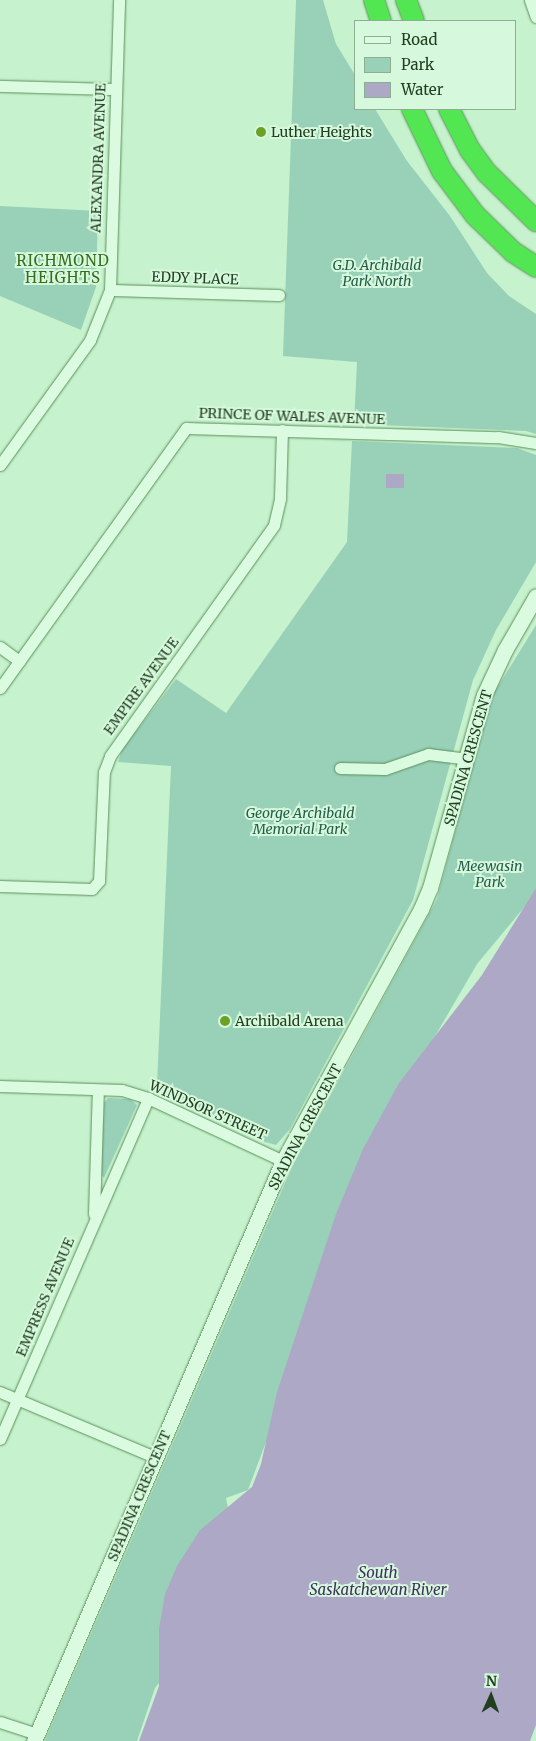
<!DOCTYPE html>
<html>
<head>
<meta charset="utf-8">
<style>
  body { margin:0 }
  #map { position:relative; width:536px; height:1741px; overflow:hidden; background:#c6f2cd; font-family:Merriweather,serif }
  div>[style] { position:absolute }
  .green>* { inset:0; background:#99d1b8 }
  .water>* { inset:0; background:#aca8c5; transform-origin:0 0 }
  .roads { filter:drop-shadow(0 0 1px #5b8f5a) drop-shadow(0 0 1px #5b8f5a) }
  .street>* { height:11px; margin:-5.5px; padding:0 5.5px; transform-origin:5.5px; border-radius:5.5px; background:#dafbdf }
  .secondary>* { height:15px; margin:-7.5px; padding:0 7.5px; transform-origin:7.5px; border-radius:7.5px; background:#dafbdf }
  .highway>* { height:20px; margin:-10px; padding:0 10px; transform-origin:10px; border-radius:10px; background:#52e653 }
  .dots>* { width:14px; height:14px; translate:-50% -50%; box-sizing:border-box; border:2px solid #d6f8dc; border-radius:50% }
  span { translate:-50% -50%; white-space:nowrap; text-align:center; line-height:1.15; -webkit-text-stroke:4px #d6f8dc; paint-order:stroke }
  .poi-label { font-size:14px; color:#213e1f }
  .left { translate:0 -50%; text-align:left }
  .street-label { font-size:14px; color:#213e1f }
  .park-label { font-size:14px; color:#245c4b; font-style:italic }
  .neighbourhood-label { font-size:15px; color:#376e1b; letter-spacing:1px }
  .water-label { font-size:15px; color:#402d5f; font-style:italic }
  .legend { position:absolute; left:354px; top:20px; width:162px; height:90px; box-sizing:border-box; background:#d6f8dc; border:1px solid #8eae90; margin:0; padding:6px 9px; list-style:none; font-size:15px; color:#213e1f }
  .legend li { display:flex; align-items:center; gap:10px; height:25px }
  .legend b { width:25px; border:1px solid #8eae90 }
  .north { position:absolute; left:466px; top:1671px; width:50px; height:50px; -webkit-text-stroke:4px #d6f8dc; paint-order:stroke; rotate:2deg; font-size:14px; font-weight:700; line-height:20px; text-align:center; color:#213e1f }
  .north::after { content:''; display:block; margin:auto; width:18px; height:22px; background:#213e1f; clip-path:polygon(50% 0,100% 100%,50% 72%,0 100%) }
</style>
</head>
<body>
<div id="map">
  <div class="green">
    <div style="clip-path:polygon(296px 0,323px 0,336px 44px,355px 75px,355px 109px,375px 109px,407px 161px,450px 216px,487px 273px,509px 296px,536px 314px,536px 434px,526px 431px,354px 424px,357px 362px,283px 356px)"></div>
    <div style="clip-path:polygon(0 206px,98px 211px,96px 287px,81px 330px,0 296px)"></div>
    <div style="clip-path:polygon(352px 441px,517px 448px,536px 455px,536px 562px,496px 630px,473px 680px,413px 900px,290px 1129px,276px 1145px,265px 1142px,157px 1085px,171px 766px,118px 762px,122px 750px,176px 679px,226px 713px,347px 542px)"></div>
    <div style="clip-path:polygon(536px 625px,536px 893px,477px 964px,388px 1117px,248px 1490px,226px 1498px,231px 1523px,162px 1679px,155px 1688px,137px 1741px,45px 1741px,292px 1167px,437px 899px,492px 696px)"></div>
    <div style="clip-path:polygon(108px 1098px,130px 1099px,137px 1105px,104px 1178px,101px 1174px,104px 1103px)"></div>
  </div>
  <div class="water">
    <div style="left:386px;top:474px;width:18px;height:14px"></div>
    <div style="clip-path:polygon(536px 888px,536px 1725px,530px 1741px,139px 1741px,159px 1686px,159px 1629px,165px 1594px,177px 1566px,200px 1530px,252px 1487px,261px 1464px,277px 1392px,336px 1214px,363px 1149px,399px 1083px,482px 975px)"></div>
  </div>
  <div class="roads">
    <div class="street">
      <div style="left:530px;top:0;width:18px;rotate:71deg"></div>
      <div style="left:0;top:86px;width:115px;rotate:1.5deg"></div>
      <div style="left:110px;top:290px;width:169px;rotate:1.7deg"></div>
      <div style="left:0;top:465px;width:154px;rotate:-54.2deg"></div>
      <div style="left:90px;top:340px;width:54px;rotate:-68.2deg"></div>
      <div style="left:110px;top:290px;width:290px;rotate:-88.2deg"></div>
      <div style="left:0;top:647px;width:24px;rotate:36deg"></div>
      <div style="left:0;top:688px;width:320px;rotate:-54.4deg"></div>
      <div style="left:186px;top:428px;width:312px;rotate:1.7deg"></div>
      <div style="left:498px;top:437px;width:38px;rotate:9deg"></div>
      <div style="left:340px;top:768px;width:45px;rotate:1.3deg"></div>
      <div style="left:385px;top:769px;width:46px;rotate:-19.2deg"></div>
      <div style="left:428px;top:754px;width:38px;rotate:7deg"></div>
      <div style="left:0;top:886px;width:92px;rotate:1.9deg"></div>
      <div style="left:92px;top:889px;width:11px;rotate:-49deg"></div>
      <div style="left:99px;top:881px;width:109px;rotate:-87.4deg"></div>
      <div style="left:104px;top:772px;width:17px;rotate:-69deg"></div>
      <div style="left:110px;top:756px;width:283px;rotate:-54.6deg"></div>
      <div style="left:274px;top:525px;width:28px;rotate:-77deg"></div>
      <div style="left:280px;top:498px;width:68px;rotate:-88.3deg"></div>
      <div style="left:0;top:1086px;width:122px;rotate:1.9deg"></div>
      <div style="left:122px;top:1090px;width:27px;rotate:17deg"></div>
      <div style="left:148px;top:1098px;width:149px;rotate:25deg"></div>
      <div style="left:94px;top:1214px;width:124px;rotate:-88.2deg"></div>
      <div style="left:0;top:1392px;width:168px;rotate:22.8deg"></div>
      <div style="left:0;top:1439px;width:372px;rotate:-66.5deg"></div>
      <div style="left:0;top:1722px;width:39px;rotate:18deg"></div>
    </div>
    <div class="secondary">
      <div style="left:34px;top:1741px;width:631px;rotate:-66.77deg"></div>
      <div style="left:283px;top:1161px;width:287px;rotate:-61.3deg"></div>
      <div style="left:421px;top:909px;width:23px;rotate:-67deg"></div>
      <div style="left:430px;top:888px;width:200px;rotate:-74.4deg"></div>
      <div style="left:484px;top:695px;width:50px;rotate:-65deg"></div>
      <div style="left:505px;top:650px;width:62px;rotate:-60.1deg"></div>
    </div>
    <div class="highway">
      <div style="left:374px;top:0;width:22px;rotate:72deg"></div>
      <div style="left:406px;top:0;width:22px;rotate:69deg"></div>
      <div style="left:412px;top:109px;width:69px;rotate:64.2deg"></div>
      <div style="left:442px;top:171px;width:55px;rotate:53.1deg"></div>
      <div style="left:475px;top:215px;width:53px;rotate:44.2deg"></div>
      <div style="left:513px;top:252px;width:27px;rotate:33deg"></div>
      <div style="left:449px;top:109px;width:46px;rotate:62.9deg"></div>
      <div style="left:470px;top:150px;width:29px;rotate:54deg"></div>
      <div style="left:487px;top:173px;width:69px;rotate:44.4deg"></div>
    </div>
  </div>
  <div class="dots">
    <div style="left:261px;top:132px;background:#6ba225"></div>
    <div style="left:225px;top:1021px;background:#6ba225"></div>
  </div>
  <div class="poi-label">
    <span class="left" style="left:271px;top:132px">Luther Heights</span>
    <span class="left" style="left:235px;top:1021px">Archibald Arena</span>
  </div>
  <div class="street-label">
    <span style="left:98px;top:158px;rotate:-88deg">ALEXANDRA AVENUE</span>
    <span style="left:195px;top:278px;rotate:2deg">EDDY PLACE</span>
    <span style="left:292px;top:416px;rotate:2deg">PRINCE OF WALES AVENUE</span>
    <span style="left:141px;top:686px;rotate:-54deg">EMPIRE AVENUE</span>
    <span style="left:468px;top:758px;rotate:-74deg">SPADINA CRESCENT</span>
    <span style="left:208px;top:1110px;rotate:24deg">WINDSOR STREET</span>
    <span style="left:305px;top:1127px;rotate:-62deg">SPADINA CRESCENT</span>
    <span style="left:45px;top:1297px;rotate:-67deg">EMPRESS AVENUE</span>
    <span style="left:139px;top:1496px;rotate:-67deg">SPADINA CRESCENT</span>
  </div>
  <div class="park-label">
    <span style="left:377px;top:273px">G.D. Archibald<br>Park North</span>
    <span style="left:300px;top:821px">George Archibald<br>Memorial Park</span>
    <span style="left:490px;top:874px">Meewasin<br>Park</span>
  </div>
  <div class="neighbourhood-label">
    <span style="left:63px;top:269px">RICHMOND<br>HEIGHTS</span>
  </div>
  <div class="water-label">
    <span style="left:378px;top:1581px">South<br>Saskatchewan River</span>
  </div>
  <ul class="legend">
  <li><b style="height:6px;background:#dafbdf"></b>Road</li>
  <li><b style="height:14px;background:#99d1b8"></b>Park</li>
  <li><b style="height:14px;background:#aca8c5"></b>Water</li>
  </ul>
  <div class="north">N</div>
</div>
</body>
</html>
